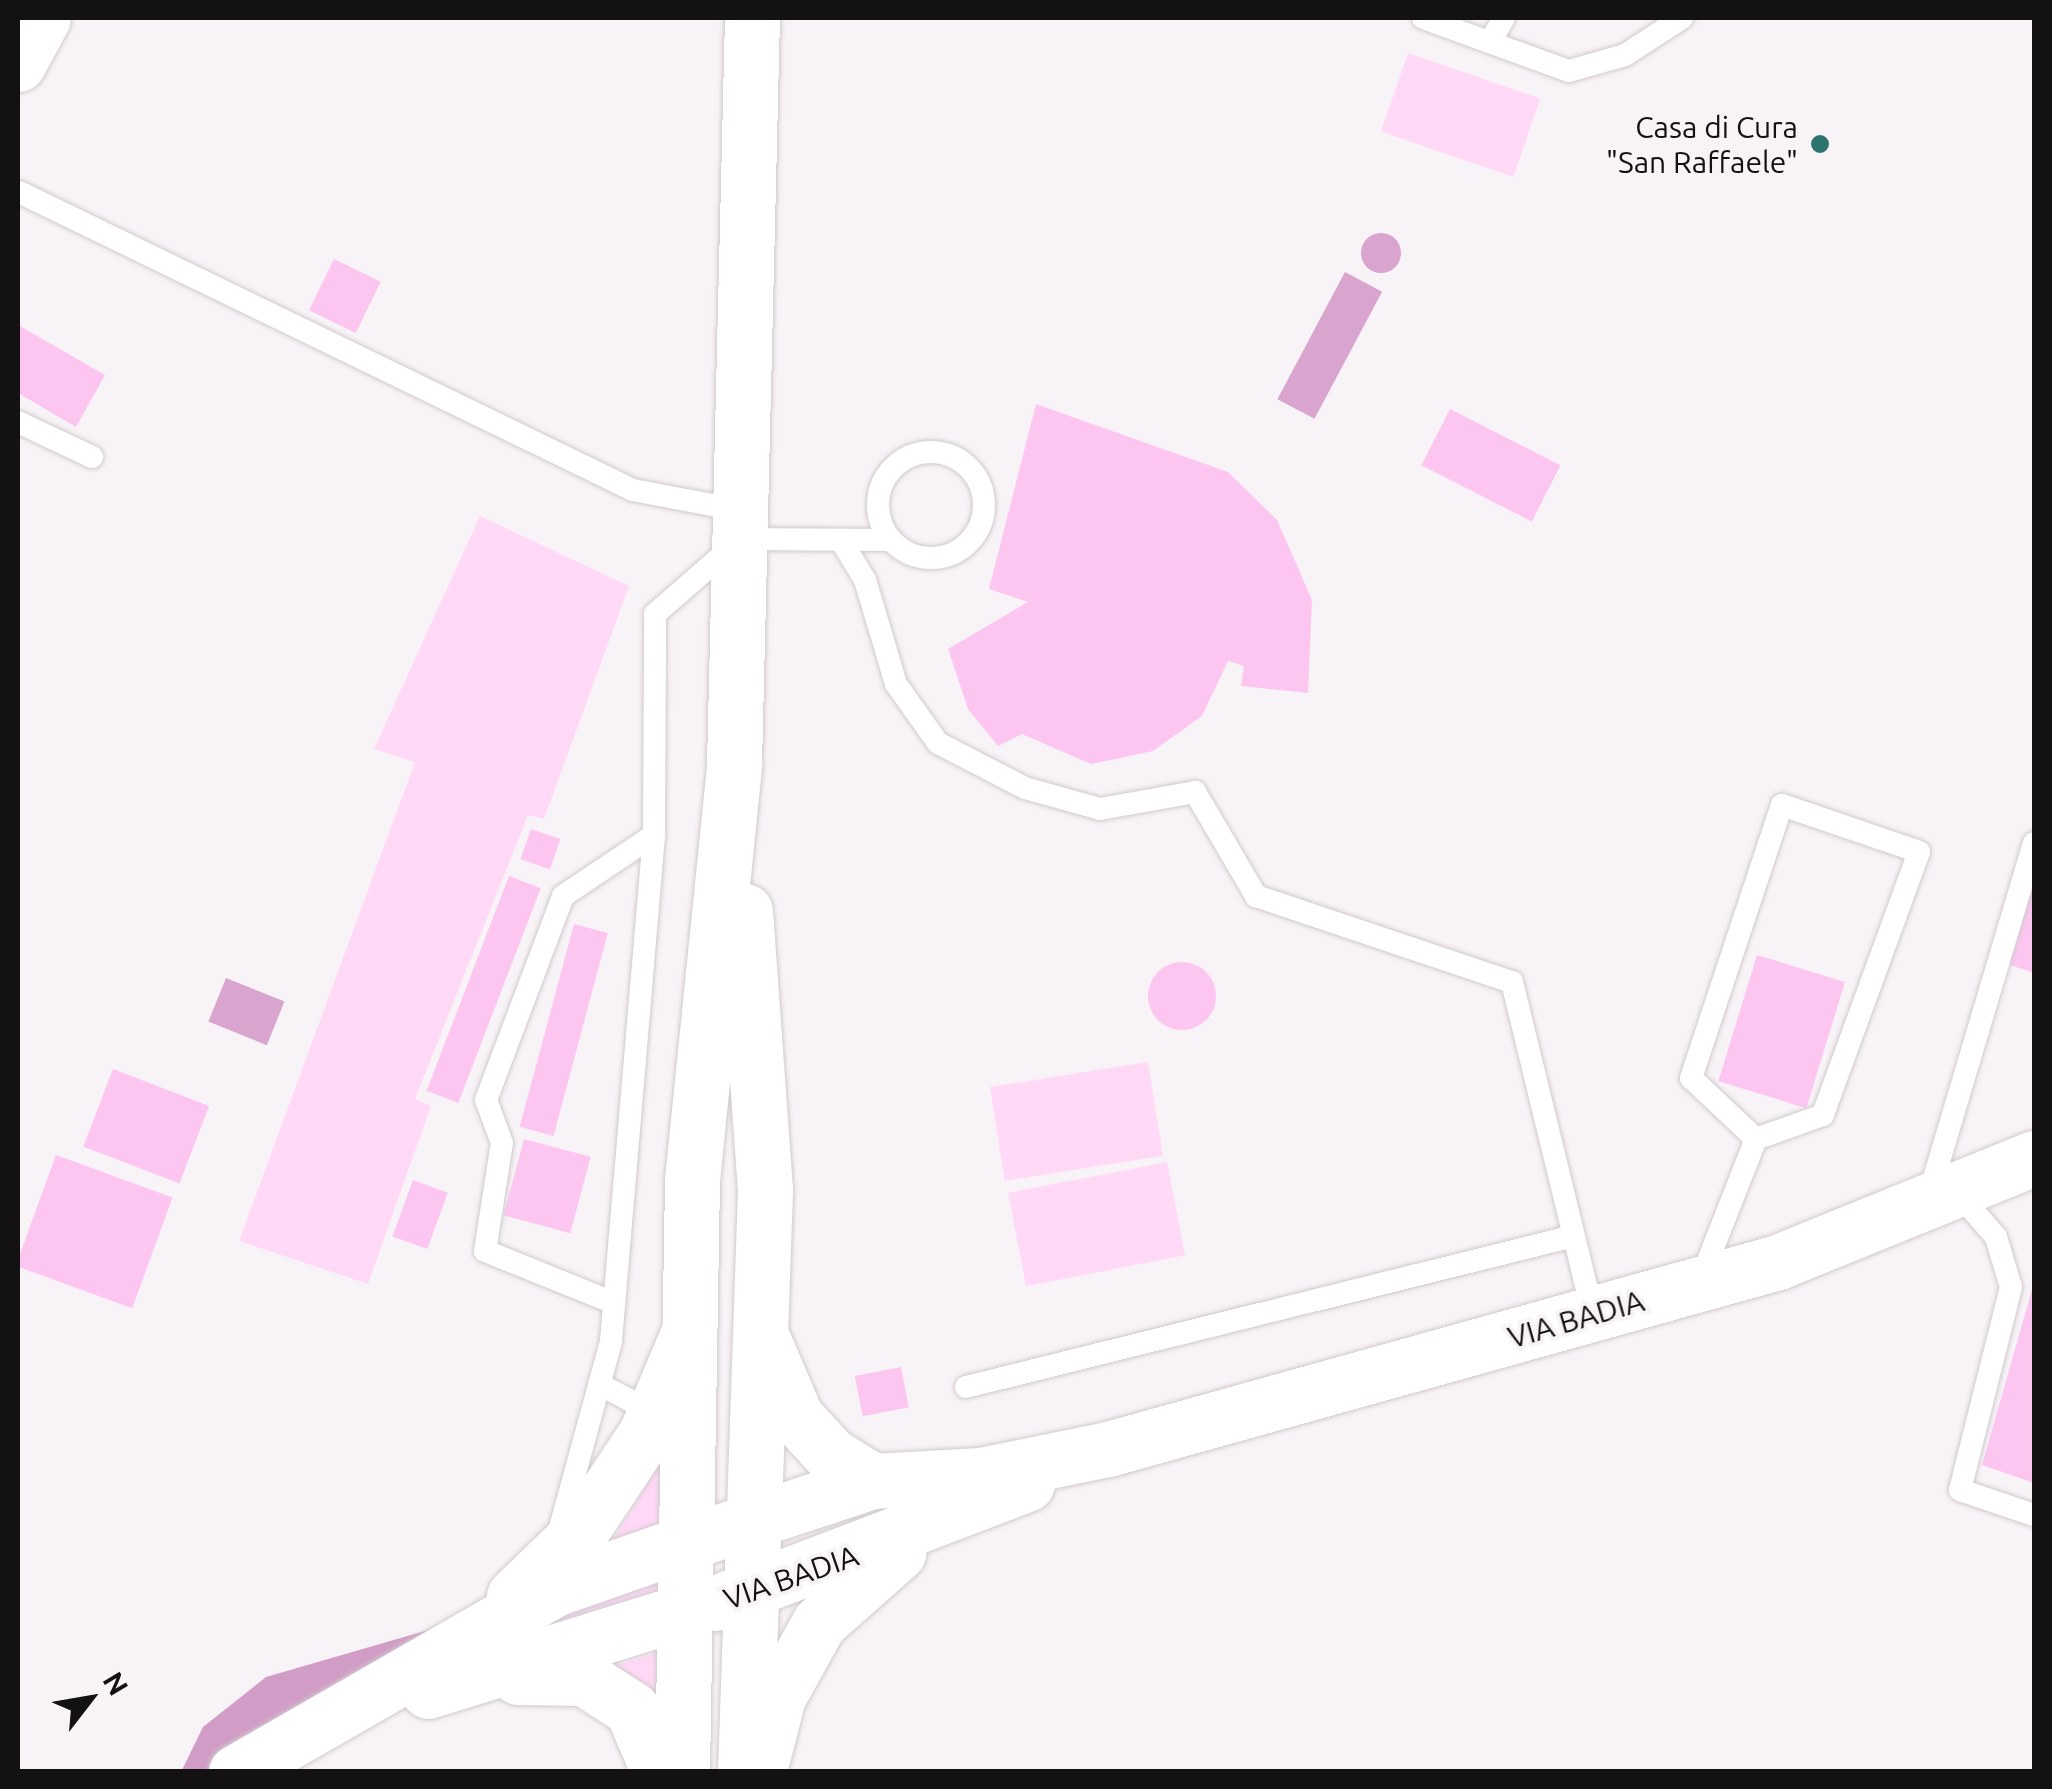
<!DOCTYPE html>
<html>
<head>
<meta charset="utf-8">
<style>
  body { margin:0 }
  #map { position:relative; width:2052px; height:1789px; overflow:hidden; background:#f8f3f7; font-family:Ubuntu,sans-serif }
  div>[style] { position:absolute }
  .green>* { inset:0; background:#ffd9f6; transform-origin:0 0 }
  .forest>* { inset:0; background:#d19dc6 }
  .water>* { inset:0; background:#d9a4cd; transform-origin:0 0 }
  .round { border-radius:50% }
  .building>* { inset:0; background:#fcc6f0; transform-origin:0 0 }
  .roads { filter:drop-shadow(0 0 2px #d0cace) drop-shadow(0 0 2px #d0cace) }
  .service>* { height:22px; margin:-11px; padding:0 11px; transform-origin:11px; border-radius:11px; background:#fff }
  .service>.ring { margin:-11px; padding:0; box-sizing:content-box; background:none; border:22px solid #fff; border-radius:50% }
  .tertiary>* { height:55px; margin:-27.5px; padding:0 27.5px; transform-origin:27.5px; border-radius:27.5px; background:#fff }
  .secondary>* { height:55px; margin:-27.5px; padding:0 27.5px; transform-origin:27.5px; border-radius:27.5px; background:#fff }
  .dots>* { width:28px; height:28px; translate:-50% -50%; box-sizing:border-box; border:5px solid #f8f3f7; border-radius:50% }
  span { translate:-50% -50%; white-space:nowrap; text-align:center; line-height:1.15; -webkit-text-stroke:8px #f8f3f7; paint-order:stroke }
  .poi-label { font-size:30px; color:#131112 }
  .right { translate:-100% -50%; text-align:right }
  .street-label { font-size:30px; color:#131112 }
  .frame { position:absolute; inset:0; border:20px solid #131112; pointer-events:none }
  .north { position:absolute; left:40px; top:1649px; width:100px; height:100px; -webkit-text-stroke:8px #f8f3f7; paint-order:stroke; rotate:59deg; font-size:28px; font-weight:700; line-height:40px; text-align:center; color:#131112 }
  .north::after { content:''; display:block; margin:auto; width:35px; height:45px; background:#131112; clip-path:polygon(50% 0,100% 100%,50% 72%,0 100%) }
</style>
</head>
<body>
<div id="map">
  <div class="green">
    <div style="left:1408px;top:53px;width:140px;height:83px;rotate:19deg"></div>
    <div style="clip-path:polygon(480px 516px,629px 586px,544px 819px,528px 815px,415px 1099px,431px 1106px,368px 1284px,239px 1241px,415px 762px,374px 749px)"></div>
    <div style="left:1148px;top:1062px;width:95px;height:160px;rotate:81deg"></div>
    <div style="left:1167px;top:1162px;width:95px;height:162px;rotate:79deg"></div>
    <div style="clip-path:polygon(673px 1439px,667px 1529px,604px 1554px,643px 1492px)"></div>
    <div style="clip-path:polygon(656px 1579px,662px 1591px,608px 1614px,492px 1638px)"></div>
    <div style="clip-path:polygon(668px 1650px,669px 1722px,602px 1669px)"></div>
  </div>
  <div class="forest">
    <div style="clip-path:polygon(473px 1617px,210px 1771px,181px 1772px,203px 1727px,266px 1677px)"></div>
  </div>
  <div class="water">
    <div class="round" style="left:1361px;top:233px;width:40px;height:40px"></div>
    <div style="left:1345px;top:272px;width:42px;height:144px;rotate:28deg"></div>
    <div style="left:226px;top:978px;width:63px;height:47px;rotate:22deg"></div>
  </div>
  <div class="building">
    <div style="left:334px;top:259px;width:52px;height:57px;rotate:26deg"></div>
    <div style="clip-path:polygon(18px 325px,105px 375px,76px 427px,18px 393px)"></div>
    <div style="clip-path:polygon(1036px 404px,1228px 472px,1277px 520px,1312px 600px,1308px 693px,1241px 686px,1244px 666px,1228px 661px,1202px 716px,1153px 751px,1091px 764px,1022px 734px,998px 746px,968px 709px,948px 649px,1028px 602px,989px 589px)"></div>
    <div style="left:1450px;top:409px;width:124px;height:63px;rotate:27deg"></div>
    <div style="left:531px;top:829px;width:31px;height:32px;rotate:19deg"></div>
    <div style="clip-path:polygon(2034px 875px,2034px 973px,2001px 962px)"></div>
    <div style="left:509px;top:876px;width:34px;height:230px;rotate:21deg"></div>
    <div style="left:574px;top:924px;width:35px;height:210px;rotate:15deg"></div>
    <div style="left:1757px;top:955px;width:92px;height:132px;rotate:17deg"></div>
    <div class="round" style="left:1148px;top:962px;width:68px;height:68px"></div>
    <div style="left:113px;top:1069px;width:103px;height:83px;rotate:21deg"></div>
    <div style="left:524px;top:1139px;width:69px;height:79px;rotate:15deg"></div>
    <div style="left:56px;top:1155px;width:124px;height:118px;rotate:20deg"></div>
    <div style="left:413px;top:1180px;width:37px;height:60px;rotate:20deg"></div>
    <div style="clip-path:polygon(2033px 1286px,2034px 1286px,2034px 1483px,1982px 1465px)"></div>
    <div style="left:901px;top:1367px;width:41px;height:47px;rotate:79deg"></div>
  </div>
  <div class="roads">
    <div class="service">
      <div style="left:1423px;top:18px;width:155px;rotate:20deg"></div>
      <div style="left:1569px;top:71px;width:58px;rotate:-15.9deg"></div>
      <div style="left:1625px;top:55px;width:68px;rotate:-33deg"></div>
      <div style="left:1490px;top:42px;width:28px;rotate:-60deg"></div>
      <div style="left:19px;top:192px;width:682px;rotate:25.89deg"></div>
      <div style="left:633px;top:490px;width:108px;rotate:10.7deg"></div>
      <div style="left:18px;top:422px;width:82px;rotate:25.3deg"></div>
      <div class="ring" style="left:878px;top:452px;width:84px;height:84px"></div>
      <div style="left:842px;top:542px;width:44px;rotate:58.8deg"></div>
      <div style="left:865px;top:580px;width:109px;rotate:73.4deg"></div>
      <div style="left:896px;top:684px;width:72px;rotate:54.6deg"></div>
      <div style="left:938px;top:743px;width:98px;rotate:27.3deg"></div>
      <div style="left:1025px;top:788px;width:78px;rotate:15.6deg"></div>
      <div style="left:1100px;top:809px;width:97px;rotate:-10.1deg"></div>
      <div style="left:1195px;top:792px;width:121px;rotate:59.6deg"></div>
      <div style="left:1256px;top:896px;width:270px;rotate:18.6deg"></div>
      <div style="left:1512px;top:982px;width:342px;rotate:76.3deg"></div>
      <div style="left:1956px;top:1191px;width:61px;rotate:49deg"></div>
      <div style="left:1996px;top:1237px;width:52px;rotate:73.3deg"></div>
      <div style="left:2011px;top:1287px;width:209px;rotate:104.1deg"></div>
      <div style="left:1960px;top:1490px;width:78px;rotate:18.7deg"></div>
      <div style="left:1929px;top:1195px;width:367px;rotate:-73.4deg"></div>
      <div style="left:1700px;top:1281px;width:153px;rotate:-68.5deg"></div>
      <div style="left:1756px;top:1139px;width:89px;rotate:-136.8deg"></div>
      <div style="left:1691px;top:1078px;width:288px;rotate:-71.6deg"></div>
      <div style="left:1782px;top:805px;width:145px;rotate:18.9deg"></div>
      <div style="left:1919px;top:852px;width:280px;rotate:110.1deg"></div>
      <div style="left:1823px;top:1115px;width:71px;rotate:160.3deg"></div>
      <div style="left:614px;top:1303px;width:139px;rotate:-158deg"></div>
      <div style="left:485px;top:1251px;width:109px;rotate:-81.1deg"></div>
      <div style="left:502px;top:1143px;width:46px;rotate:-110.4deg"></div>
      <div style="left:486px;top:1100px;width:218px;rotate:-69.3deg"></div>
      <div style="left:563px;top:896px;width:110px;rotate:-33.8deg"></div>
      <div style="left:599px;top:1384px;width:62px;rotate:27.8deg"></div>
      <div style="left:966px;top:1387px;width:626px;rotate:-13.95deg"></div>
      <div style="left:560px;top:1528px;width:194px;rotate:-74.7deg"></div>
      <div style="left:611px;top:1341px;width:508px;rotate:-85.14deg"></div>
      <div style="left:654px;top:835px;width:221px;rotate:-89.7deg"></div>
      <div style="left:655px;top:614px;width:114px;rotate:-41.1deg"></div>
      <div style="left:741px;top:539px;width:149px;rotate:0.4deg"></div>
    </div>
    <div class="tertiary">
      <div style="left:18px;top:64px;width:52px;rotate:-61.5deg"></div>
      <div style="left:514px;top:1596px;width:93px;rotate:-44.1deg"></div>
      <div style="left:581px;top:1531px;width:118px;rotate:-56.4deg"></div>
      <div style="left:646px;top:1433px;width:111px;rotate:-67.1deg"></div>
      <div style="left:518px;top:1677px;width:66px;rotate:0.9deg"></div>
      <div style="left:584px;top:1678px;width:57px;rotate:32.9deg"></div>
      <div style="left:632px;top:1709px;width:69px;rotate:66.8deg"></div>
      <div style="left:428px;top:1691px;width:269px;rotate:-17.3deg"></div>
      <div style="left:236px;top:1772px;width:367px;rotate:-29.9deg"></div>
      <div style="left:554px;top:1589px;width:139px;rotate:-19.3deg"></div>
    </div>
    <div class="secondary">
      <div style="left:745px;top:911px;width:280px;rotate:85.9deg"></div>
      <div style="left:765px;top:1190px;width:582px;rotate:91.97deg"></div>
      <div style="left:764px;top:1342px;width:82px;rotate:66.9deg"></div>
      <div style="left:796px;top:1417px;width:52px;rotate:47.4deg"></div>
      <div style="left:831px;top:1455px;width:49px;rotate:31.8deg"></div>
      <div style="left:685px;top:1543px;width:198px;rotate:-18.3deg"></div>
      <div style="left:873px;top:1481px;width:108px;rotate:-3.2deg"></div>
      <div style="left:981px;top:1475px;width:130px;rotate:-11.6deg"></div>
      <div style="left:1108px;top:1449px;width:696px;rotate:-15.59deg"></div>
      <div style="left:1778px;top:1262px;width:276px;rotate:-22.1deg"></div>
      <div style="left:715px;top:1603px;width:334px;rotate:-20.9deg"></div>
      <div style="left:762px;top:1759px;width:64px;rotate:-75.5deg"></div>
      <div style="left:778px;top:1697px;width:85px;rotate:-61deg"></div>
      <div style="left:819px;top:1623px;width:106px;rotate:-41.5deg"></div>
      <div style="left:682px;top:1772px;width:592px;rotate:-89.03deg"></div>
      <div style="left:692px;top:1180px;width:418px;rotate:-84.2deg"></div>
      <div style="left:734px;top:764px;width:746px;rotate:-88.62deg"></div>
    </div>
  </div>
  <div class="dots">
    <div style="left:1820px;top:144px;background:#2d756c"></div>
  </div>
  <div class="poi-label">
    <span class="right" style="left:1798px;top:144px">Casa di Cura<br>"San Raffaele"</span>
  </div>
  <div class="street-label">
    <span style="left:1576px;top:1319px;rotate:-16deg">VIA BADIA</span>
    <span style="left:791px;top:1577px;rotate:-19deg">VIA BADIA</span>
  </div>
  <div class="frame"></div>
  <div class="north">N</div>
</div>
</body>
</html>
